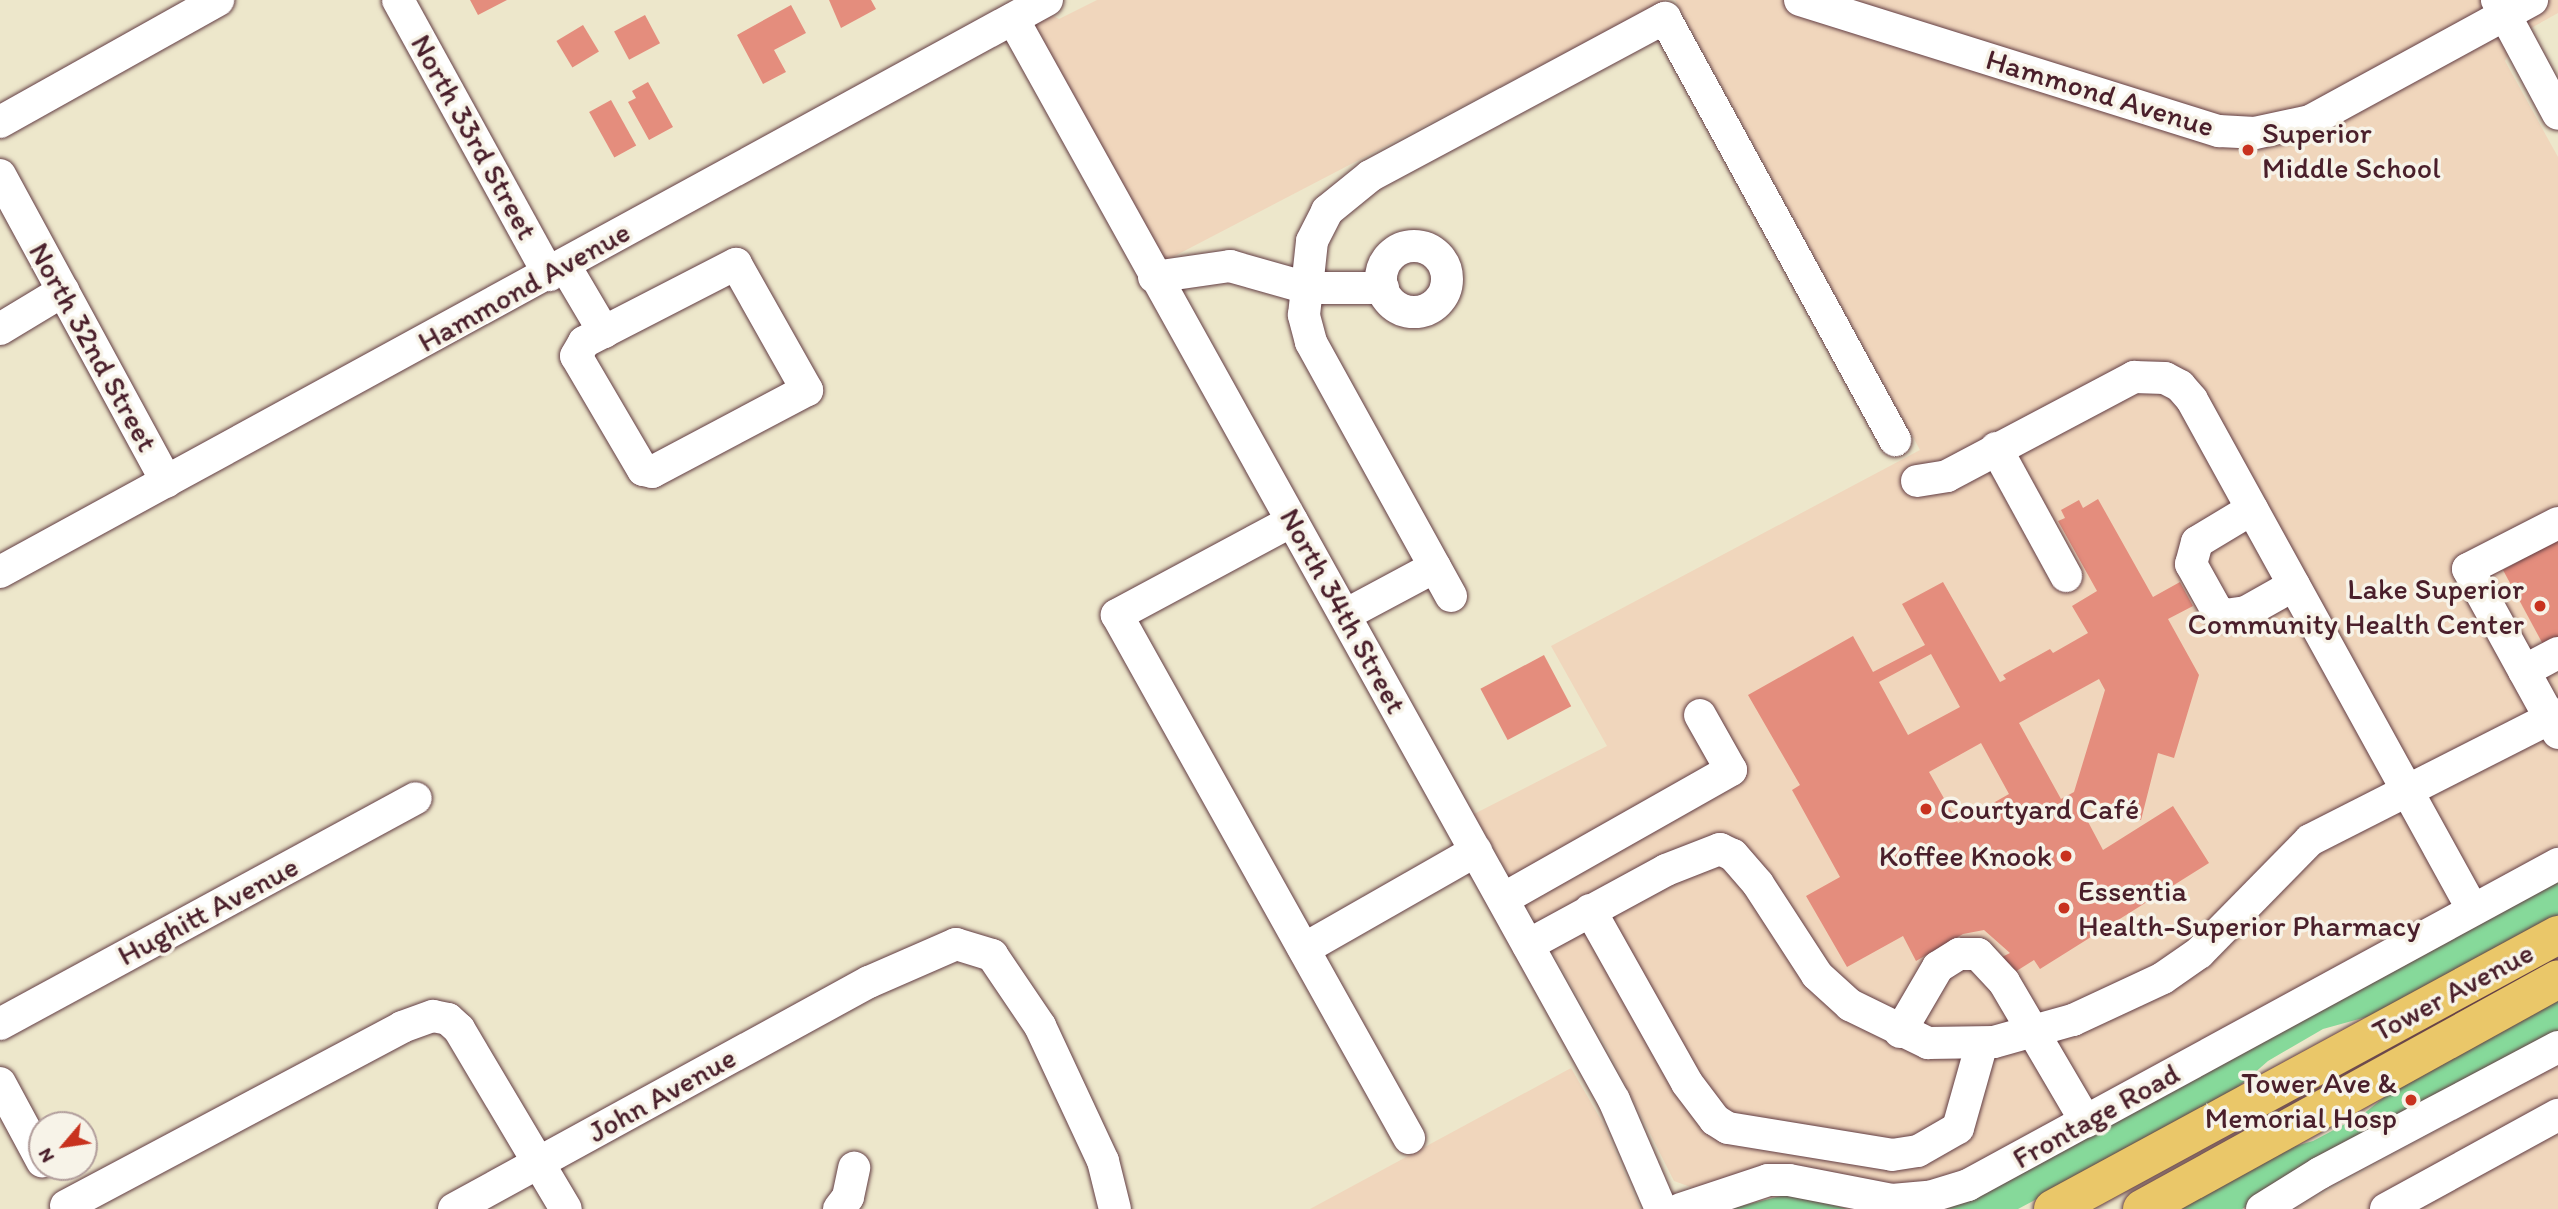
<!DOCTYPE html>
<html>
<head>
<meta charset="utf-8">
<style>
  body { margin:0 }
  #map { position:relative; width:2558px; height:1209px; overflow:hidden; background:#ede7cb; font-family:Itim,sans-serif }
  div>[style] { position:absolute }
  .built>* { inset:0; background:#f0d6bc }
  .green>* { inset:0; background:#86d99a }
  .building>* { inset:0; background:#e48d7d; transform-origin:0 0 }
  .roads { filter:drop-shadow(0 0 2px #623d43) drop-shadow(0 0 2px #623d43) }
  .minor>* { height:32px; margin:-16px; padding:0 16px; transform-origin:16px; border-radius:16px; background:#fff }
  .minor>.ring { margin:-16px; padding:0; box-sizing:content-box; background:none; border:32px solid #fff; border-radius:50% }
  .major>* { height:38px; margin:-19px; padding:0 19px; transform-origin:19px; border-radius:19px; background:#eac769 }
  .dots>* { width:19px; height:19px; translate:-50% -50%; box-sizing:border-box; border:4px solid #f7f3e8; border-radius:50% }
  span { translate:-50% -50%; white-space:nowrap; text-align:center; line-height:1.15; -webkit-text-stroke:7px #f7f3e8; paint-order:stroke }
  .street-label { font-size:30px; color:#4a1f2b }
  .poi-label { font-size:30px; color:#4a1f2b }
  .left { translate:0 -50%; text-align:left }
  .right { translate:-100% -50%; text-align:right }
  .north { position:absolute; left:28px; top:1111px; width:70px; height:70px; box-sizing:border-box; background:#f7f3e8; border:2px solid #b29e9c; border-radius:50%; rotate:241deg; font-size:19px; font-weight:700; line-height:28px; text-align:center; color:#4a1f2b }
  .north::after { content:''; display:block; margin:auto; width:24px; height:32px; background:#c8321e; clip-path:polygon(50% 0,100% 100%,50% 72%,0 100%) }
</style>
</head>
<body>
<div id="map">
  <div class="built">
    <div style="clip-path:polygon(1097px 0,1666px 0,1165px 261px,1013px 19px,1035px 7px,1059px 19px)"></div>
    <div style="clip-path:polygon(1675px 0,2558px 0,2558px 13px,2517px 36px,2505px 61px,2558px 157px,2558px 846px,1970px 1168px,1913px 1185px,1882px 1185px,1799px 1165px,1774px 1165px,1696px 1189px,1674px 1181px,1608px 1050px,1474px 814px,1607px 746px,1551px 646px,1920px 450px)"></div>
    <div style="clip-path:polygon(2558px 1065px,2558px 1209px,2295px 1209px,2541px 1073px)"></div>
    <div style="clip-path:polygon(1571px 1068px,1604px 1125px,1640px 1209px,1310px 1209px)"></div>
  </div>
  <div class="green">
    <div style="clip-path:polygon(2558px 880px,2558px 915px,2370px 1016px,2323px 1029px,2268px 1061px,2228px 1096px,2018px 1209px,1946px 1209px,1979px 1195px)"></div>
    <div style="clip-path:polygon(2558px 995px,2558px 1031px,2242px 1209px,2168px 1209px,2278px 1151px,2313px 1141px,2362px 1115px,2402px 1083px)"></div>
    <div style="clip-path:polygon(1785px 1195px,1807px 1197px,1848px 1209px,1729px 1209px)"></div>
  </div>
  <div class="building">
    <div style="clip-path:polygon(470px 0,507px 0,478px 15px)"></div>
    <div style="clip-path:polygon(829px 0,871px 0,876px 9px,841px 28px)"></div>
    <div style="clip-path:polygon(791px 5px,806px 33px,774px 50px,786px 72px,763px 84px,737px 35px)"></div>
    <div style="left:645px;top:15px;width:32px;height:35px;rotate:62deg"></div>
    <div style="left:583px;top:25px;width:31px;height:31px;rotate:59deg"></div>
    <div style="clip-path:polygon(648px 82px,673px 127px,649px 140px,628px 102px,636px 98px,632px 91px)"></div>
    <div style="left:611px;top:100px;width:52px;height:25px;rotate:61deg"></div>
    <div style="clip-path:polygon(evenodd,2098px 499px,2153px 597px,2180px 582px,2193px 606px,2168px 619px,2199px 675px,2174px 758px,2158px 753px,2141px 820px,2078px 803px,2103px 850px,2173px 806px,2209px 863px,2040px 969px,2034px 960px,2007px 977px,1996px 960px,2010px 953px,1984px 930px,1963px 934px,1916px 961px,1903px 936px,1847px 967px,1806px 896px,1840px 877px,1792px 790px,1800px 785px,1748px 695px,1853px 636px,1873px 672px,1925px 645px,1902px 604px,1943px 582px,2000px 682px,2006px 679px,2003px 675px,2050px 649px,2053px 653px,2088px 633px,2072px 606px,2097px 591px,2058px 521px,2065px 518px,2061px 510px,2079px 500px,2083px 508px,2098px 499px,1931px 654px,1960px 707px,1908px 735px,1879px 682px,1931px 654px,2098px 499px,2099px 679px,2105px 690px,2074px 792px,2061px 799px,2019px 723px,2099px 679px,2098px 499px,1981px 743px,2009px 794px,1958px 823px,1929px 772px,1981px 743px)"></div>
    <div style="clip-path:polygon(2558px 540px,2558px 641px,2545px 648px,2503px 570px)"></div>
    <div style="left:1544px;top:655px;width:58px;height:72px;rotate:62deg"></div>
  </div>
  <div class="roads">
    <div class="minor">
      <div style="left:398px;top:0;width:314px;rotate:61.2deg"></div>
      <div style="left:1800px;top:0;width:439px;rotate:17.4deg"></div>
      <div style="left:2219px;top:131px;width:36px;rotate:3deg"></div>
      <div style="left:2255px;top:133px;width:56px;rotate:-12.3deg"></div>
      <div style="left:2310px;top:121px;width:253px;rotate:-28.6deg"></div>
      <div style="left:2497px;top:0;width:129px;rotate:61.8deg"></div>
      <div style="left:1013px;top:19px;width:1237px;rotate:60.93deg"></div>
      <div style="left:1614px;top:1100px;width:119px;rotate:66.7deg"></div>
      <div style="left:0;top:122px;width:250px;rotate:-29.2deg"></div>
      <div style="left:0;top:175px;width:349px;rotate:61.5deg"></div>
      <div class="ring" style="left:1381px;top:246px;width:34px;height:34px"></div>
      <div style="left:736px;top:264px;width:145px;rotate:60.6deg"></div>
      <div style="left:807px;top:390px;width:175px;rotate:152.1deg"></div>
      <div style="left:652px;top:472px;width:9px;rotate:-167deg"></div>
      <div style="left:643px;top:470px;width:132px;rotate:-120.4deg"></div>
      <div style="left:576px;top:356px;width:16px;rotate:-60deg"></div>
      <div style="left:584px;top:342px;width:171px;rotate:-27.2deg"></div>
      <div style="left:565px;top:266px;width:77px;rotate:59.4deg"></div>
      <div style="left:1154px;top:277px;width:77px;rotate:-8.2deg"></div>
      <div style="left:1230px;top:266px;width:80px;rotate:15.9deg"></div>
      <div style="left:1307px;top:288px;width:76px"></div>
      <div style="left:0;top:329px;width:74px;rotate:-31.1deg"></div>
      <div style="left:1996px;top:448px;width:146px;rotate:61.3deg"></div>
      <div style="left:1917px;top:481px;width:30px;rotate:-9deg"></div>
      <div style="left:1947px;top:476px;width:212px;rotate:-27.9deg"></div>
      <div style="left:2134px;top:377px;width:31px;rotate:2deg"></div>
      <div style="left:2165px;top:378px;width:17px;rotate:28deg"></div>
      <div style="left:2180px;top:386px;width:18px;rotate:49deg"></div>
      <div style="left:2192px;top:400px;width:582px;rotate:61.15deg"></div>
      <div style="left:2252px;top:509px;width:64px;rotate:149deg"></div>
      <div style="left:2197px;top:542px;width:23px;rotate:105deg"></div>
      <div style="left:2191px;top:564px;width:51px;rotate:60.9deg"></div>
      <div style="left:2216px;top:609px;width:11px;rotate:34deg"></div>
      <div style="left:2225px;top:615px;width:21px;rotate:-8deg"></div>
      <div style="left:2246px;top:612px;width:55px;rotate:-29.4deg"></div>
      <div style="left:1292px;top:521px;width:199px;rotate:151.8deg"></div>
      <div style="left:1117px;top:615px;width:599px;rotate:60.82deg"></div>
      <div style="left:2558px;top:523px;width:101px;rotate:152.9deg"></div>
      <div style="left:2468px;top:569px;width:187px;rotate:61.2deg"></div>
      <div style="left:0;top:572px;width:1193px;rotate:-28.65deg"></div>
      <div style="left:1451px;top:596px;width:290px;rotate:-118.9deg"></div>
      <div style="left:1311px;top:342px;width:28px;rotate:-105deg"></div>
      <div style="left:1304px;top:315px;width:74px;rotate:-83.8deg"></div>
      <div style="left:1312px;top:241px;width:34px;rotate:-63deg"></div>
      <div style="left:1327px;top:211px;width:55px;rotate:-39.1deg"></div>
      <div style="left:1370px;top:176px;width:335px;rotate:-28.2deg"></div>
      <div style="left:1665px;top:18px;width:481px;rotate:61.4deg"></div>
      <div style="left:1345px;top:615px;width:102px;rotate:-28.1deg"></div>
      <div style="left:2524px;top:671px;width:38px;rotate:-28deg"></div>
      <div style="left:1503px;top:899px;width:262px;rotate:-29.5deg"></div>
      <div style="left:1731px;top:770px;width:63px;rotate:-119.4deg"></div>
      <div style="left:1590px;top:910px;width:198px;rotate:60.7deg"></div>
      <div style="left:1687px;top:1083px;width:46px;rotate:52.9deg"></div>
      <div style="left:1715px;top:1120px;width:15px;rotate:32deg"></div>
      <div style="left:1728px;top:1128px;width:166px;rotate:9.3deg"></div>
      <div style="left:1892px;top:1155px;width:26px;rotate:-9deg"></div>
      <div style="left:1918px;top:1151px;width:46px;rotate:-29.9deg"></div>
      <div style="left:1958px;top:1128px;width:88px;rotate:-74.2deg"></div>
      <div style="left:1528px;top:945px;width:157px;rotate:-28.5deg"></div>
      <div style="left:1666px;top:870px;width:58px;rotate:-21.3deg"></div>
      <div style="left:1720px;top:849px;width:14px;rotate:25deg"></div>
      <div style="left:1733px;top:855px;width:38px;rotate:49deg"></div>
      <div style="left:1758px;top:884px;width:108px;rotate:57deg"></div>
      <div style="left:1817px;top:975px;width:45px;rotate:42.3deg"></div>
      <div style="left:1850px;top:1005px;width:87px;rotate:26deg"></div>
      <div style="left:1928px;top:1043px;width:66px;rotate:-0.9deg"></div>
      <div style="left:1994px;top:1042px;width:82px;rotate:-15.6deg"></div>
      <div style="left:2073px;top:1020px;width:99px;rotate:-25deg"></div>
      <div style="left:2163px;top:978px;width:44px;rotate:-34.8deg"></div>
      <div style="left:2199px;top:953px;width:158px;rotate:-45.5deg"></div>
      <div style="left:2310px;top:840px;width:278px;rotate:-26.9deg"></div>
      <div style="left:1304px;top:949px;width:198px;rotate:-29.7deg"></div>
      <div style="left:0;top:1024px;width:473px;rotate:-28.5deg"></div>
      <div style="left:1900px;top:1032px;width:75px;rotate:-59.7deg"></div>
      <div style="left:1938px;top:967px;width:25px;rotate:-32deg"></div>
      <div style="left:1959px;top:954px;width:19px"></div>
      <div style="left:1978px;top:954px;width:38px;rotate:47deg"></div>
      <div style="left:2004px;top:982px;width:162px;rotate:59.6deg"></div>
      <div style="left:0;top:1083px;width:89px;rotate:61.7deg"></div>
      <div style="left:66px;top:1206px;width:381px;rotate:-28deg"></div>
      <div style="left:402px;top:1027px;width:33px;rotate:-20deg"></div>
      <div style="left:433px;top:1016px;width:15px;rotate:11deg"></div>
      <div style="left:448px;top:1019px;width:15px;rotate:42deg"></div>
      <div style="left:459px;top:1029px;width:209px;rotate:59.3deg"></div>
      <div style="left:454px;top:1209px;width:473px;rotate:-28.7deg"></div>
      <div style="left:869px;top:982px;width:95px;rotate:-23.6deg"></div>
      <div style="left:956px;top:944px;width:38px;rotate:17deg"></div>
      <div style="left:992px;top:955px;width:86px;rotate:55.9deg"></div>
      <div style="left:1040px;top:1026px;width:149px;rotate:65deg"></div>
      <div style="left:1103px;top:1161px;width:49px;rotate:76deg"></div>
      <div style="left:839px;top:1209px;width:15px;rotate:-53deg"></div>
      <div style="left:848px;top:1197px;width:30px;rotate:-78deg"></div>
      <div style="left:1681px;top:1209px;width:92px;rotate:-18.4deg"></div>
      <div style="left:1768px;top:1180px;width:21px"></div>
      <div style="left:1789px;top:1180px;width:105px;rotate:11deg"></div>
      <div style="left:1892px;top:1200px;width:37px;rotate:-5deg"></div>
      <div style="left:1929px;top:1197px;width:41px;rotate:-17.1deg"></div>
      <div style="left:1968px;top:1185px;width:672px;rotate:-28.55deg"></div>
      <div style="left:2262px;top:1209px;width:68px;rotate:-31.8deg"></div>
      <div style="left:2320px;top:1173px;width:269px;rotate:-27.9deg"></div>
      <div style="left:2386px;top:1209px;width:196px;rotate:-28.7deg"></div>
    </div>
    <div class="major">
      <div style="left:2053px;top:1209px;width:575px;rotate:-28.48deg"></div>
      <div style="left:2142px;top:1209px;width:475px;rotate:-28.9deg"></div>
    </div>
  </div>
  <div class="dots">
    <div style="left:2248px;top:150px;background:#c8321e"></div>
    <div style="left:2540px;top:606px;background:#c8321e"></div>
    <div style="left:1926px;top:809px;background:#c8321e"></div>
    <div style="left:2066px;top:856px;background:#c8321e"></div>
    <div style="left:2064px;top:908px;background:#c8321e"></div>
    <div style="left:2411px;top:1100px;background:#c8321e"></div>
  </div>
  <div class="street-label">
    <span style="left:2100px;top:93px;rotate:17deg">Hammond Avenue</span>
    <span style="left:474px;top:137px;rotate:61deg">North 33rd Street</span>
    <span style="left:524px;top:287px;rotate:-29deg">Hammond Avenue</span>
    <span style="left:93px;top:347px;rotate:61deg">North 32nd Street</span>
    <span style="left:1343px;top:611px;rotate:61deg">North 34th Street</span>
    <span style="left:208px;top:911px;rotate:-28deg">Hughitt Avenue</span>
    <span style="left:2453px;top:992px;rotate:-28deg">Tower Avenue</span>
    <span style="left:662px;top:1095px;rotate:-29deg">John Avenue</span>
    <span style="left:2096px;top:1116px;rotate:-29deg">Frontage Road</span>
  </div>
  <div class="poi-label">
    <span class="left" style="left:2262px;top:150px">Superior<br>Middle School</span>
    <span class="right" style="left:2524px;top:606px">Lake Superior<br>Community Health Center</span>
    <span class="left" style="left:1940px;top:809px">Courtyard Café</span>
    <span class="right" style="left:2052px;top:856px">Koffee Knook</span>
    <span class="left" style="left:2078px;top:908px">Essentia<br>Health-Superior Pharmacy</span>
    <span class="right" style="left:2397px;top:1100px">Tower Ave &amp;<br>Memorial Hosp</span>
  </div>
  <div class="north">N</div>
</div>
</body>
</html>
